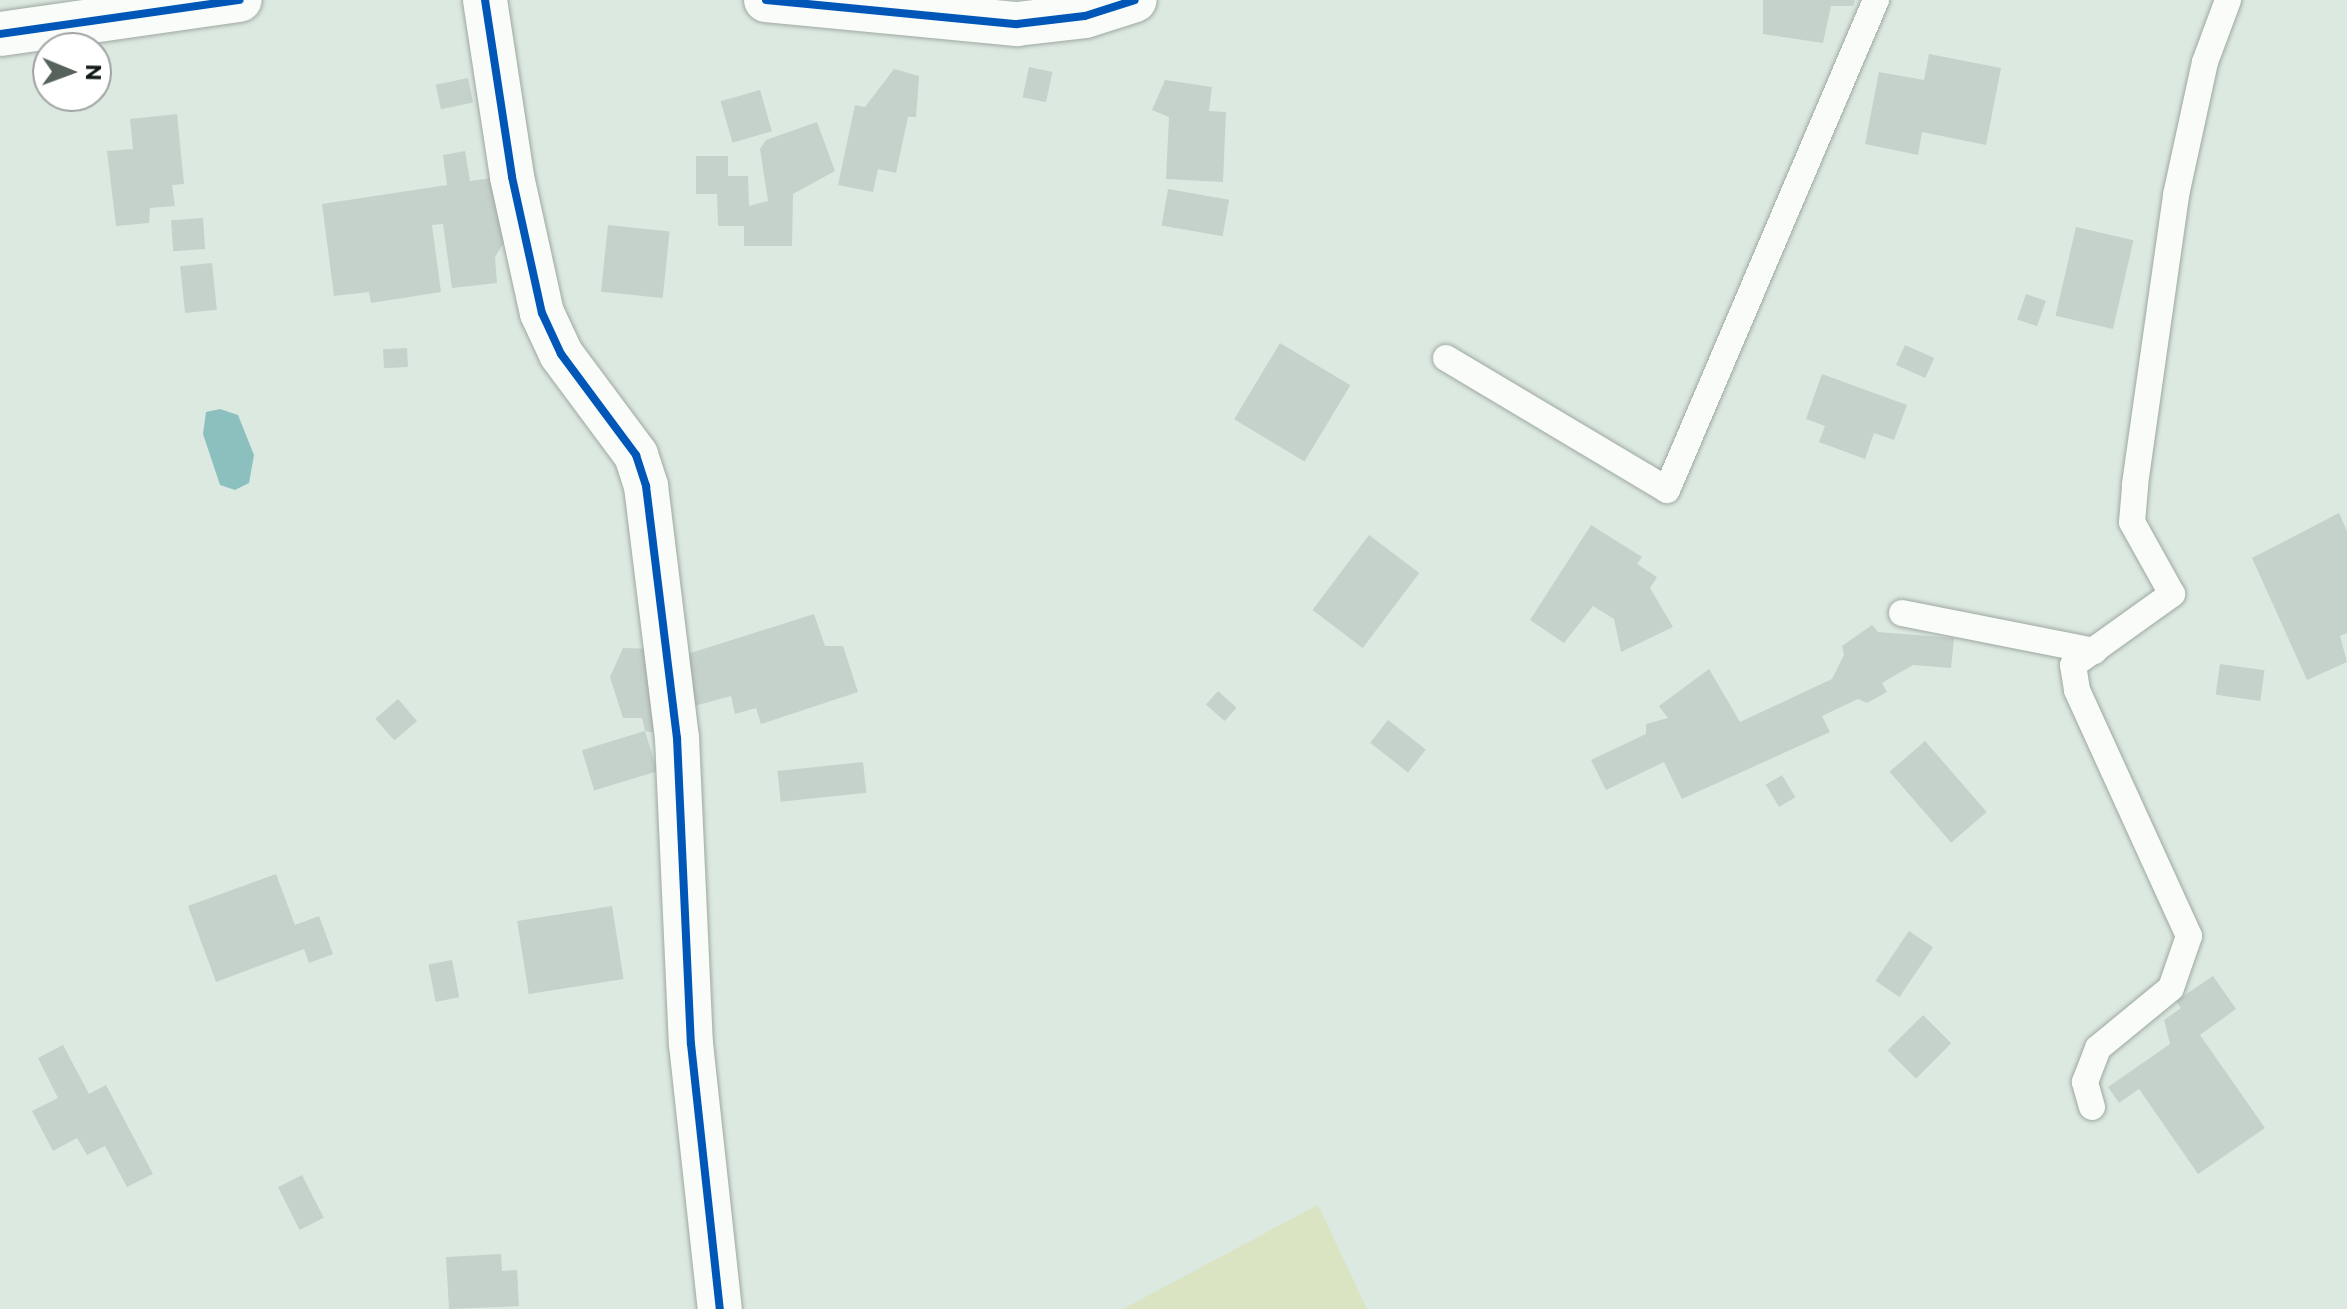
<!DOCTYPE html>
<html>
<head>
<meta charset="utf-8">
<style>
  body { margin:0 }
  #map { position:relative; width:2347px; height:1309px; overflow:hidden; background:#dce9e0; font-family:Commissioner,sans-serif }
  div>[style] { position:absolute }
  .green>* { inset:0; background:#dae3c2 }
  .water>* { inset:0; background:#8bc0bf }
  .building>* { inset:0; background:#c5d1cb; transform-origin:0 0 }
  .roads { filter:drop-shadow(0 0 2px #9ea8a1) drop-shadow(0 0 2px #9ea8a1) }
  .lane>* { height:26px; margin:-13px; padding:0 13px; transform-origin:13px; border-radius:13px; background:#fafcfa }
  .street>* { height:44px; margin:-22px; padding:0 22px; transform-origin:22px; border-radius:22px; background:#fafcfa }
  .cycleway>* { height:8px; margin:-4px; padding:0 4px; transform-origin:4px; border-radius:4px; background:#0057b8 }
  span { translate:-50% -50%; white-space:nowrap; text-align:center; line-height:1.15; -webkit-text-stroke:7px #fff; paint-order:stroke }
  .north { position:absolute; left:32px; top:32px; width:80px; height:80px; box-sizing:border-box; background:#fff; border:2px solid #9fa3a1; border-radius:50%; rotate:91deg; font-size:22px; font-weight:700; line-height:32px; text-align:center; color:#101913 }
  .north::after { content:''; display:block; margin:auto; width:28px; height:36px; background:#57625b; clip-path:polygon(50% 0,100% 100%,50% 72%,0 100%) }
</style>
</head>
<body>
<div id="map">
  <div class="green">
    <div style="clip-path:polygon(1318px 1205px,1367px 1309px,1123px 1309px)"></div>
  </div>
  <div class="water">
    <div style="clip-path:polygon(220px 409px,238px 415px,254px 455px,249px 483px,235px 490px,220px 485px,203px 434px,206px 412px)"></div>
  </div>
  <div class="building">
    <div style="clip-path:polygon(1763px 0,1855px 0,1853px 6px,1831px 6px,1823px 43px,1763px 34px)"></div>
    <div style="clip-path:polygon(1929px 54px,2001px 68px,1986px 145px,1922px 132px,1918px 155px,1865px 144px,1879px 72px,1924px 80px)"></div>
    <div style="left:1029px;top:67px;width:24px;height:31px;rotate:12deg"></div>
    <div style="clip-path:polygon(894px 69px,919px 76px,916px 117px,908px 117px,896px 173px,878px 169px,873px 192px,838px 185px,855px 105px,865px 107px)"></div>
    <div style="left:468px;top:78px;width:25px;height:33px;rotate:78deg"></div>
    <div style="clip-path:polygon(1165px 80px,1212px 87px,1209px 111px,1226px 112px,1223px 182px,1166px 179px,1169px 117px,1152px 110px)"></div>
    <div style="left:760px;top:90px;width:43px;height:41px;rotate:74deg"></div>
    <div style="clip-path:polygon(177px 114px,184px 184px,172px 185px,175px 206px,150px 208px,149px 223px,116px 226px,107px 151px,133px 149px,130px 119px)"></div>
    <div style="clip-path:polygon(817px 122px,835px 171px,793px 194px,792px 246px,744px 246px,744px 226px,718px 226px,717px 194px,696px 194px,696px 156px,728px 156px,728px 176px,748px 176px,749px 206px,768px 201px,760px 149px,766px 140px)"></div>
    <div style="clip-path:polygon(465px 151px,470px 181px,499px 177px,508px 236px,495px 257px,497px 283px,452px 288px,443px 224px,432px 225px,441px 292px,371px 303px,369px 292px,334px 296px,322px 204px,447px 185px,443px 155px)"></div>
    <div style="left:1168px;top:189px;width:62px;height:37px;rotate:10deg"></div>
    <div style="left:203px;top:218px;width:31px;height:32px;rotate:86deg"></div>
    <div style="left:608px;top:225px;width:62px;height:67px;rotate:6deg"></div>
    <div style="left:2076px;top:227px;width:59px;height:91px;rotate:13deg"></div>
    <div style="left:212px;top:263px;width:47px;height:32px;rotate:84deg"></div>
    <div style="left:2026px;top:294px;width:21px;height:27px;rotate:19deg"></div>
    <div style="left:1280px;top:343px;width:82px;height:89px;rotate:31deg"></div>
    <div style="left:1905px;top:345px;width:32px;height:22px;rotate:24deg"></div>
    <div style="left:407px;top:348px;width:19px;height:24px;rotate:87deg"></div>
    <div style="clip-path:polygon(1822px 374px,1907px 405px,1894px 440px,1874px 433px,1865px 459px,1819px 442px,1825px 426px,1806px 419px)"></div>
    <div style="clip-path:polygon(2339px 513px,2347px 531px,2347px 633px,2340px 636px,2347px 662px,2307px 680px,2252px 558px)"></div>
    <div style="clip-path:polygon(1591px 525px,1642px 557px,1637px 564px,1657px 577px,1650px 588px,1673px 627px,1621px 652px,1614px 619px,1593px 606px,1564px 643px,1530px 620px)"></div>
    <div style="left:1369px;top:535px;width:63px;height:94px;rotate:37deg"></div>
    <div style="clip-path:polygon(814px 614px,825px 646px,843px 646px,858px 692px,761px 724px,756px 708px,735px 714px,731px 696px,687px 708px,678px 657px)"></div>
    <div style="clip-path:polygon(1872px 625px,1878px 632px,1954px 638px,1951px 668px,1913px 665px,1882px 683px,1887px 692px,1867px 703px,1858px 699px,1822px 716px,1830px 732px,1682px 799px,1664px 762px,1606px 790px,1591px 760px,1646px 734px,1646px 724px,1668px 718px,1659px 706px,1709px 669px,1740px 722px,1832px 679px,1844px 655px,1842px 646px)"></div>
    <div style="clip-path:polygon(623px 648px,656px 649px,665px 735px,645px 731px,642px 718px,623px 718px,610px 677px)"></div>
    <div style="left:2220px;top:664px;width:45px;height:31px;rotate:8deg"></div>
    <div style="left:1218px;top:691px;width:25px;height:18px;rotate:42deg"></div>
    <div style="left:398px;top:699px;width:29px;height:30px;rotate:49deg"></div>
    <div style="left:1388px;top:720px;width:48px;height:29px;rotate:38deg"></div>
    <div style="left:645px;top:731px;width:42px;height:66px;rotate:73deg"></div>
    <div style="left:1925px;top:741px;width:94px;height:47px;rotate:49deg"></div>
    <div style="left:863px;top:762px;width:31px;height:86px;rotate:84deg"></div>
    <div style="left:1782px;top:775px;width:26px;height:19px;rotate:59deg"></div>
    <div style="clip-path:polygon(276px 874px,295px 925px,319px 916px,333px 954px,309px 963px,304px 949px,216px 982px,188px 906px)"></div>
    <div style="left:612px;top:906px;width:74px;height:96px;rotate:81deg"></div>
    <div style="left:1909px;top:931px;width:29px;height:60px;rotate:34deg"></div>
    <div style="left:452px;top:960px;width:38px;height:24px;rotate:79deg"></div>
    <div style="clip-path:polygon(2213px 976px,2236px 1009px,2200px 1035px,2265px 1128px,2198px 1174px,2139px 1089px,2119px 1103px,2108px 1087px,2170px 1044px,2164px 1020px,2181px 1008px,2176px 1001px)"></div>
    <div style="left:1923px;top:1015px;width:40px;height:50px;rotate:45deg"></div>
    <div style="clip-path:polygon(63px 1045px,89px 1094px,106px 1085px,153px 1174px,127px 1187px,105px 1146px,87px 1155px,77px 1138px,53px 1151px,32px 1111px,58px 1098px,38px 1058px)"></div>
    <div style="left:302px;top:1175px;width:48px;height:27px;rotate:63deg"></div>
    <div style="clip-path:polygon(501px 1254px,502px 1271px,517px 1270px,519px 1306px,449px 1309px,446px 1257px)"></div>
  </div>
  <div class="roads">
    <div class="lane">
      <div style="left:1446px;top:358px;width:257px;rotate:30.8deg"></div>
      <div style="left:1667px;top:490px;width:533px;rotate:-66.9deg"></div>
      <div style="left:1902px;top:613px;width:196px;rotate:11.2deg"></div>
      <div style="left:2092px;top:1107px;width:26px;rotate:-106deg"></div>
      <div style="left:2085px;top:1082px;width:36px;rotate:-69deg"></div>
      <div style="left:2098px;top:1048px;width:94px;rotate:-39.4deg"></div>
      <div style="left:2171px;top:988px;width:55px;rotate:-70.9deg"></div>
      <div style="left:2189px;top:936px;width:270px;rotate:-114.5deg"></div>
      <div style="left:2077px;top:690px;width:25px;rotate:-99deg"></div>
      <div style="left:2073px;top:665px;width:122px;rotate:-35.6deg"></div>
      <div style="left:2172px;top:594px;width:82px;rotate:-119.1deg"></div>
      <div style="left:2132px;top:522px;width:38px;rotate:-85deg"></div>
      <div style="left:2135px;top:484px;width:292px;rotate:-81.9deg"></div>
      <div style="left:2176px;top:195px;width:136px;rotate:-77.7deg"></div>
      <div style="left:2205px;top:62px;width:66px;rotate:-69.6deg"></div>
    </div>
    <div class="street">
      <div style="left:485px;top:0;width:179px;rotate:81.3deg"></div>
      <div style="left:512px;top:177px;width:139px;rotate:77.6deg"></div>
      <div style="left:542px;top:313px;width:45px;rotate:65.1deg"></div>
      <div style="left:561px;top:354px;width:126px;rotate:53.4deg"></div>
      <div style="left:636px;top:455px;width:33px;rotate:72deg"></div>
      <div style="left:646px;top:486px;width:254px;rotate:83deg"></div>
      <div style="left:677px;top:738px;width:306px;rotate:87.4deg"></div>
      <div style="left:691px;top:1044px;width:267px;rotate:83.8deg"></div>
      <div style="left:766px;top:0;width:252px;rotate:5.5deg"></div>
      <div style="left:1017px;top:24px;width:68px;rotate:-6.7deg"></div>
      <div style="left:1085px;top:16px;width:52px;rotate:-17.7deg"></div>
      <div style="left:0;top:34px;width:242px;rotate:-8.1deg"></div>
    </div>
  </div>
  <div class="cycleway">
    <div style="left:485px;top:0;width:179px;rotate:81.3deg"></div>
    <div style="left:512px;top:177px;width:139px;rotate:77.6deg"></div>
    <div style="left:542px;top:313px;width:45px;rotate:65.1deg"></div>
    <div style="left:561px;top:354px;width:126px;rotate:53.4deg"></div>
    <div style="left:636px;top:455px;width:33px;rotate:72deg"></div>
    <div style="left:646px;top:486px;width:254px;rotate:83deg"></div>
    <div style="left:677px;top:738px;width:306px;rotate:87.4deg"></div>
    <div style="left:691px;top:1044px;width:267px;rotate:83.8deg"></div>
    <div style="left:766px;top:0;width:252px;rotate:5.5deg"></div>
    <div style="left:1017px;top:24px;width:68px;rotate:-6.7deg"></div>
    <div style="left:1085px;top:16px;width:52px;rotate:-17.7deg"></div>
    <div style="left:0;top:34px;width:242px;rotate:-8.1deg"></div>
  </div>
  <div class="north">N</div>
</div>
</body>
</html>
